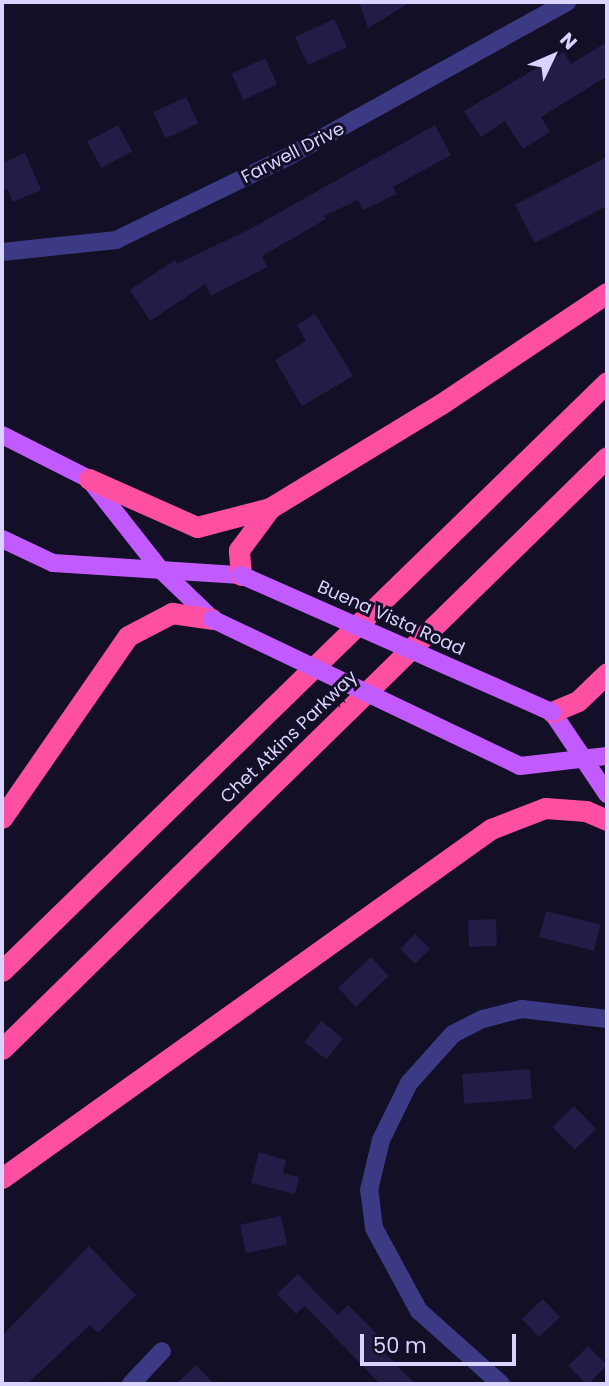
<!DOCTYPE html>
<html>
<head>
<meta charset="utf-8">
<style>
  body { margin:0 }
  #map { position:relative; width:609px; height:1386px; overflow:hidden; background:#130f26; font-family:Poppins,sans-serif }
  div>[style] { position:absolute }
  .building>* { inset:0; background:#241b47; transform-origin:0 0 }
  .minor>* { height:18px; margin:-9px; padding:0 9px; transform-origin:9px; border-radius:9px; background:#3d3a85 }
  .major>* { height:18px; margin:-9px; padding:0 9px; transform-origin:9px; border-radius:9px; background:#c25bff }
  .highway>* { height:21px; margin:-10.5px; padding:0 10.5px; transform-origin:10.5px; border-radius:10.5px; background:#ff4fa3 }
  .major-bridge>* { height:18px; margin:-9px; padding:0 9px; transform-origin:9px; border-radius:9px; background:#c25bff }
  span { translate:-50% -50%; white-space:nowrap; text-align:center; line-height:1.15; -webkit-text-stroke:6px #130f26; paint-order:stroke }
  .street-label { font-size:18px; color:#d9d4ff }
  .frame { position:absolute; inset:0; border:4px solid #d9d4ff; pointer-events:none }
  .north { position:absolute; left:518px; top:21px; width:70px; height:70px; -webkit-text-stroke:5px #130f26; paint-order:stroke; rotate:46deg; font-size:19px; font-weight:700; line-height:28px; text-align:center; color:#d9d4ff }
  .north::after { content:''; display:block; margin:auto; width:24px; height:32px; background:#d9d4ff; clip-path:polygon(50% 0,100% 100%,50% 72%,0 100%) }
  .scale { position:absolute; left:360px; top:1334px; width:156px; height:32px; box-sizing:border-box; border:4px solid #d9d4ff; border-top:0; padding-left:9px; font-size:21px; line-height:24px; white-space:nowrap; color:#d9d4ff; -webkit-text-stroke:5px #130f26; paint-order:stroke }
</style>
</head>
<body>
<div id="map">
  <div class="building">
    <div style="clip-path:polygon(359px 2px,411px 2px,368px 28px)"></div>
    <div style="left:334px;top:19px;width:31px;height:43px;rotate:65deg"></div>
    <div style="clip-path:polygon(607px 42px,607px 76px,541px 117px,550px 132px,523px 149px,505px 121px,481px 137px,464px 111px,564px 52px,571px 64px)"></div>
    <div style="left:265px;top:58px;width:29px;height:37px;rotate:65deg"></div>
    <div style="left:186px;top:97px;width:29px;height:36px;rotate:65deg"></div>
    <div style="left:118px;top:125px;width:30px;height:35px;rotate:62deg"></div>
    <div style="clip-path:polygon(435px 125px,451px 155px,393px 187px,397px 194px,363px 210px,358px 200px,324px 216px,326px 219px,262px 256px,267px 267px,211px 296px,205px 284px,150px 321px,130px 290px,175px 260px,177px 264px,248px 230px)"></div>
    <div style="clip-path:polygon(25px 153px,41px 190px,13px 202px,7px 189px,2px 192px,2px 163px)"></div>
    <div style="clip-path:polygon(607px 157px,607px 206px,535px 243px,515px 205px)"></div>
    <div style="clip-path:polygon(315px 314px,353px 376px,302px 406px,275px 360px,306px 341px,297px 325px)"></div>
    <div style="left:546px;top:911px;width:56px;height:27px;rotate:14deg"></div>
    <div style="left:496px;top:919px;width:27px;height:28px;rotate:88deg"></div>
    <div style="left:415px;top:934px;width:21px;height:21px;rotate:45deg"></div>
    <div style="left:371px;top:957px;width:26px;height:45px;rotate:47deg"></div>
    <div style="left:321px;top:1021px;width:28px;height:27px;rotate:38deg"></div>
    <div style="left:530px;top:1069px;width:30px;height:68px;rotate:86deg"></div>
    <div style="left:574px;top:1106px;width:32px;height:30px;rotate:46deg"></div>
    <div style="clip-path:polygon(259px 1152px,286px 1160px,283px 1173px,299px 1177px,295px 1194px,251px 1183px)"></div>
    <div style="left:281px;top:1216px;width:29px;height:42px;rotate:78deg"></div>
    <div style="clip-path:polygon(89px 1246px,136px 1295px,98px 1333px,90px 1325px,27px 1384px,2px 1384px,2px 1336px)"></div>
    <div style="clip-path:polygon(298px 1274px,338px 1315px,348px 1305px,381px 1338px,376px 1343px,415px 1384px,380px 1384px,305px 1306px,296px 1314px,277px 1294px)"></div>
    <div style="left:543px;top:1299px;width:25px;height:29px;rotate:47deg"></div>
    <div style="left:588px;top:1346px;width:27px;height:28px;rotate:45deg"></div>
    <div style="clip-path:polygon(196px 1365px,214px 1384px,176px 1384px)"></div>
  </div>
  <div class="minor">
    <div style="left:2px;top:252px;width:115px;rotate:-6deg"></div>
    <div style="left:116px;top:240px;width:195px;rotate:-25.9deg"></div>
    <div style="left:291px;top:155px;width:316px;rotate:-29deg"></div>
    <div style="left:131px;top:1384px;width:45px;rotate:-46.8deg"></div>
    <div style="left:501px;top:1384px;width:110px;rotate:-138.3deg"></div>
    <div style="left:419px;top:1311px;width:94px;rotate:-118.5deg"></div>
    <div style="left:374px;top:1228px;width:38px;rotate:-97deg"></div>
    <div style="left:369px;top:1190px;width:51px;rotate:-76.5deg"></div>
    <div style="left:381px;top:1140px;width:64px;rotate:-63.8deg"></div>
    <div style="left:409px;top:1083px;width:66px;rotate:-48.1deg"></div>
    <div style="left:453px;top:1034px;width:34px;rotate:-27deg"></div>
    <div style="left:483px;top:1019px;width:40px;rotate:-14.4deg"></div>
    <div style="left:522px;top:1009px;width:86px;rotate:6.7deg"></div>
  </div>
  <div class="major">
    <div style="left:2px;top:435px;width:97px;rotate:26.8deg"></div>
    <div style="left:89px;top:479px;width:113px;rotate:51.8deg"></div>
    <div style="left:159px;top:568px;width:74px;rotate:43.9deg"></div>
    <div style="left:2px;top:539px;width:56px;rotate:25.2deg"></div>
    <div style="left:53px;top:563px;width:188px;rotate:3.7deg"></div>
    <div style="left:552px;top:712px;width:99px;rotate:56.1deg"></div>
    <div style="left:520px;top:766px;width:88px;rotate:-6.6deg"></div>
  </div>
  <div class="highway">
    <div style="left:89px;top:479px;width:118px;rotate:24deg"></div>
    <div style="left:197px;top:527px;width:75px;rotate:-14.6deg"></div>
    <div style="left:241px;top:575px;width:25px;rotate:-95deg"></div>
    <div style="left:239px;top:550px;width:52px;rotate:-53.6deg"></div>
    <div style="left:270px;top:508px;width:200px;rotate:-31.3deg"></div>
    <div style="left:441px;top:404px;width:200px;rotate:-33.8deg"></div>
    <div style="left:552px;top:712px;width:28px;rotate:-23deg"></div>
    <div style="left:578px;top:701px;width:40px;rotate:-44deg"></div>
    <div style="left:2px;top:818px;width:221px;rotate:-55.3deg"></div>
    <div style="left:128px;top:636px;width:50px;rotate:-27.6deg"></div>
    <div style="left:172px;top:613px;width:40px;rotate:8.5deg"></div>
    <div style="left:2px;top:971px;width:844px;rotate:-44.23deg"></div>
    <div style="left:2px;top:1049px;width:846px;rotate:-44.38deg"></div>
    <div style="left:2px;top:1178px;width:601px;rotate:-35.52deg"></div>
    <div style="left:491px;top:829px;width:58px;rotate:-21.3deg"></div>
    <div style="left:545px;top:808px;width:41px;rotate:4.2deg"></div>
    <div style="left:586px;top:811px;width:23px;rotate:23deg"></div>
  </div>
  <div class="major-bridge">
    <div style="left:241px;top:575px;width:340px;rotate:23.8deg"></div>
    <div style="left:212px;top:619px;width:341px;rotate:25.5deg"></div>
  </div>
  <div class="street-label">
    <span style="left:293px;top:153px;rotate:-27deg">Farwell Drive</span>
    <span style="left:391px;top:618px;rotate:24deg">Buena Vista Road</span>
    <span style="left:289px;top:737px;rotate:-44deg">Chet Atkins Parkway</span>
  </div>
  <div class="frame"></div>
  <div class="north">N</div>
  <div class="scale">50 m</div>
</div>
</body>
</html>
